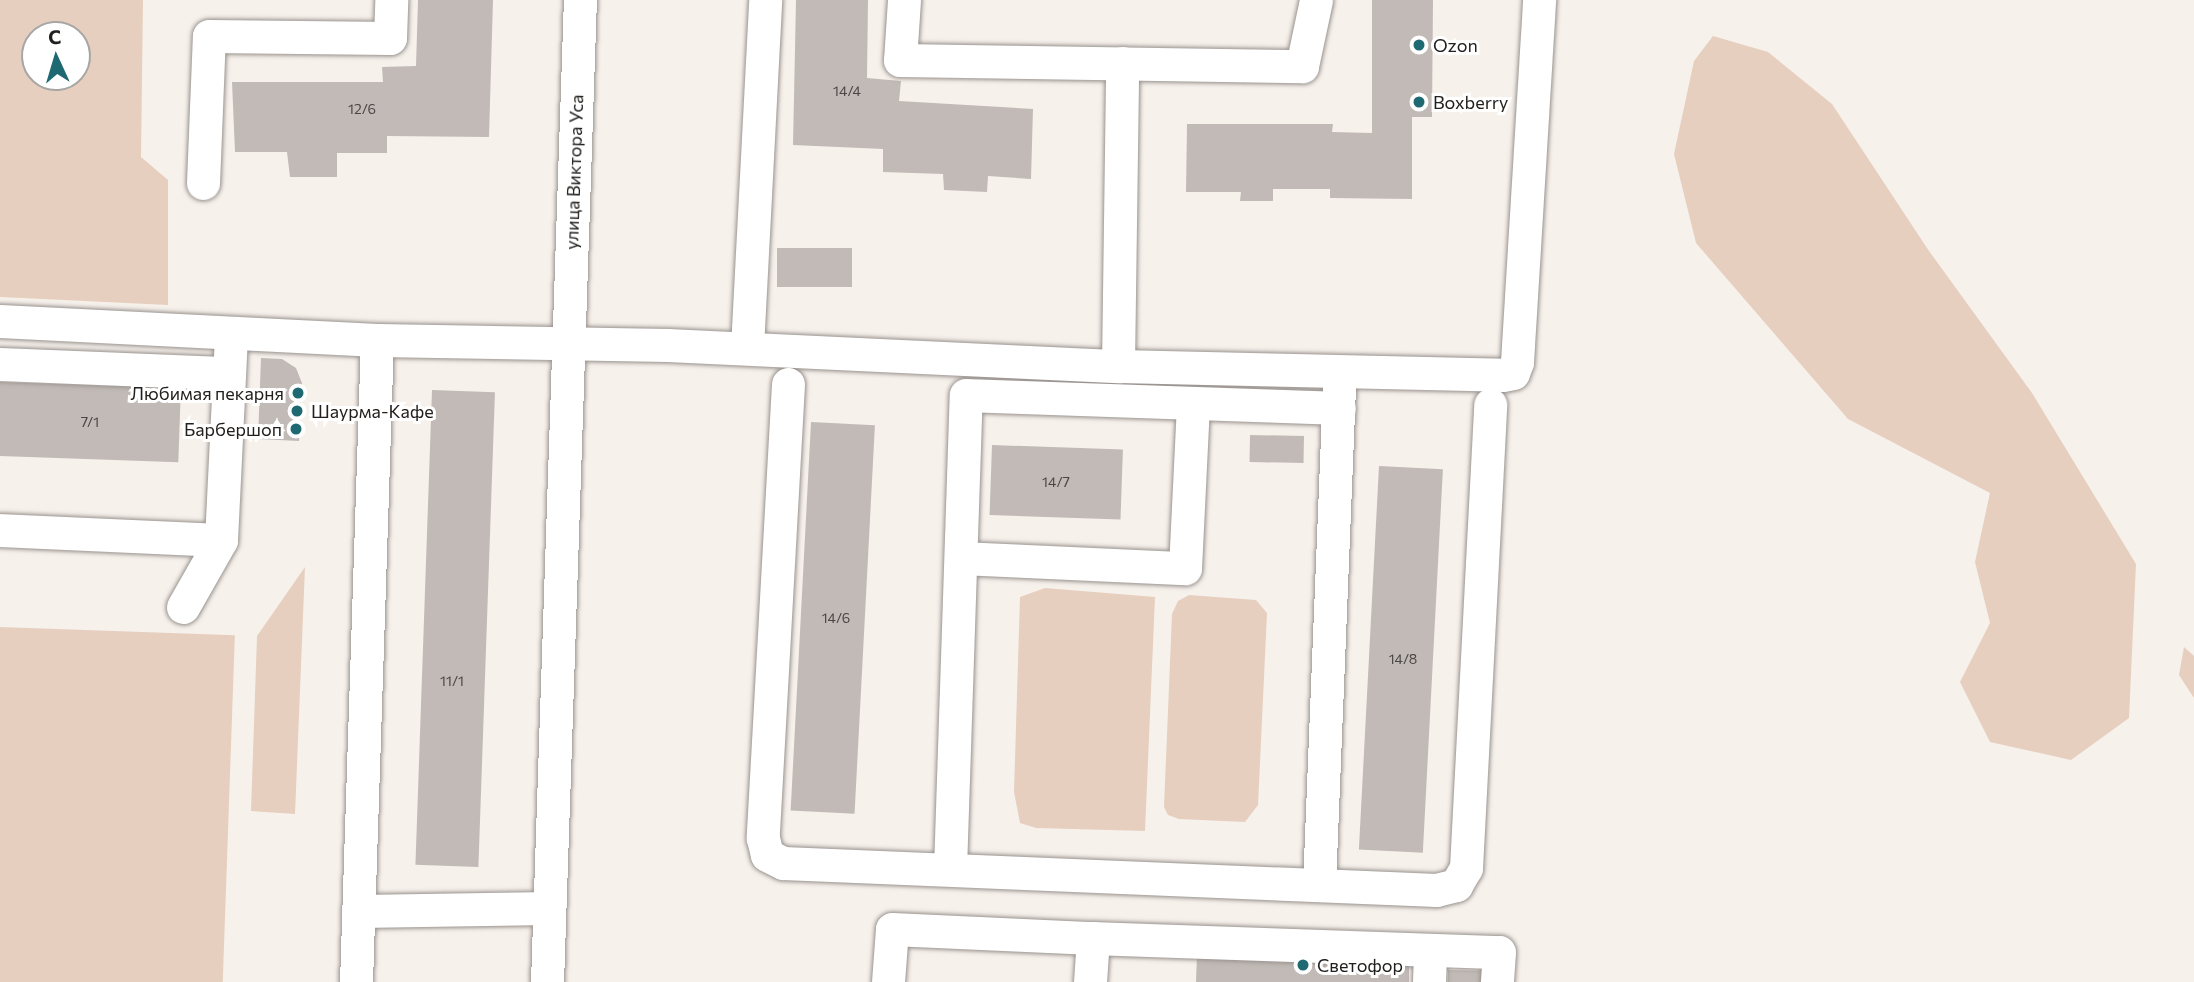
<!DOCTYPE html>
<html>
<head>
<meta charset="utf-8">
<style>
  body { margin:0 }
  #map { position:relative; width:2194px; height:982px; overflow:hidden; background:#f7f1ec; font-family:Commissioner,sans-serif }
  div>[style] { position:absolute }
  .green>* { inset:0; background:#e6cfbf; transform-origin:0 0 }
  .building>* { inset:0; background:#c1bab6; transform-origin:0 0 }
  .roads { filter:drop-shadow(0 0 2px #99938f) drop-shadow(0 0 2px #99938f) }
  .minor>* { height:33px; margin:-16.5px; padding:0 16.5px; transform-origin:16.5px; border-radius:16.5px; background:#fff }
  .dots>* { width:19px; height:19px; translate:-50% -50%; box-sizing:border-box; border:4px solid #fff; border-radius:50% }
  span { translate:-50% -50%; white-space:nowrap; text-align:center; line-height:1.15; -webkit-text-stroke:6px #fff; paint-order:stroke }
  .number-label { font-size:14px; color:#4a4644 }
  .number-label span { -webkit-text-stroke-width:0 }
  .poi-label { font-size:18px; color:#22201e }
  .left { translate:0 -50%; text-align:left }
  .right { translate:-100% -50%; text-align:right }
  .street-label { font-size:18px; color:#22201e }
  .north { position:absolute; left:21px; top:21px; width:70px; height:70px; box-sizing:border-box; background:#fff; border:2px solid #a7a6a5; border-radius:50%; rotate:356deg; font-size:19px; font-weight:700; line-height:28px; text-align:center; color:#22201e }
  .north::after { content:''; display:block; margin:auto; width:24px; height:32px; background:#1e6972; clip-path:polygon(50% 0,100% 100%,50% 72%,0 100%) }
</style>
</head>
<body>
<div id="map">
  <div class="green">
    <div style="clip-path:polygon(evenodd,0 0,143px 0,141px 157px,168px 180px,168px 305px,0 297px,0 0,35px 35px,77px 35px,77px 77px,35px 77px,35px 35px)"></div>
    <div style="clip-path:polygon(1713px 36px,1768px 52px,1832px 104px,1929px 251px,2032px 393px,2136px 564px,2129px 718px,2071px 760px,1990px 742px,1960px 682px,1990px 623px,1975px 562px,1990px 493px,1848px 419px,1696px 243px,1674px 154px,1694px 61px)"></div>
    <div style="clip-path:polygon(305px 567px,295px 814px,251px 811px,257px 636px)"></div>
    <div style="clip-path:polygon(1045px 588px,1155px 597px,1145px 831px,1036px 828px,1020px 823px,1014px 792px,1020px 597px)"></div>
    <div style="clip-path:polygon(1189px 595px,1256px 600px,1267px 613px,1258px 805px,1245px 822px,1179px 819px,1168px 815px,1164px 807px,1172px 614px,1178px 601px)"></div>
    <div style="left:0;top:627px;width:235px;height:355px;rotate:2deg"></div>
    <div style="clip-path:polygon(2184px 647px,2194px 656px,2194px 698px,2179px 675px)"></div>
  </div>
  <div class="building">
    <div style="clip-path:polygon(418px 0,493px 0,489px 137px,387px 136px,387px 153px,337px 153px,337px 177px,290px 177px,287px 152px,235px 152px,232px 82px,383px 82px,382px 67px,416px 66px)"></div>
    <div style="clip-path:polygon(796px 0,868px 0,867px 78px,901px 81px,899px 101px,1033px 109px,1031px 179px,988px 176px,987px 192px,944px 190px,943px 174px,883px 172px,883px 149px,793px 145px)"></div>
    <div style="clip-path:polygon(1372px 0,1433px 0,1432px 117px,1412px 117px,1412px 199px,1330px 198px,1330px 189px,1273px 189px,1273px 201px,1240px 201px,1241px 192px,1186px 192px,1187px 124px,1333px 124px,1332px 132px,1372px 133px)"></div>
    <div style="left:777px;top:248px;width:75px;height:39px"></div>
    <div style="clip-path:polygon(261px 358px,282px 359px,296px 368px,302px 383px,299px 441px,258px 439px)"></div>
    <div style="left:0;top:382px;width:181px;height:74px;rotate:2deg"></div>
    <div style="left:432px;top:390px;width:63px;height:475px;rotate:2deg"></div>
    <div style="left:811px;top:422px;width:64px;height:389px;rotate:3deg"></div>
    <div style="left:1250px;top:435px;width:54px;height:27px;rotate:1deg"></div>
    <div style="left:992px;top:445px;width:131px;height:70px;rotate:2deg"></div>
    <div style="left:1379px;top:466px;width:64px;height:384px;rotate:3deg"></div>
    <div style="clip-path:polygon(1197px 954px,1409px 961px,1409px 982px,1196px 982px)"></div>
    <div style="left:1448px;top:970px;width:40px;height:12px;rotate:1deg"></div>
  </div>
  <div class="roads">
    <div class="minor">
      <div style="left:904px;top:0;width:60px;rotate:93.8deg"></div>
      <div style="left:900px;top:60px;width:402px;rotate:0.9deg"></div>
      <div style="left:1302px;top:66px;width:67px;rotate:-78deg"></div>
      <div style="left:203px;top:183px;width:147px;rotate:-87.7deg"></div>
      <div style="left:209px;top:36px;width:181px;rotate:0.6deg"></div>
      <div style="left:390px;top:38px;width:38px;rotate:-88deg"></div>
      <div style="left:0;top:321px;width:377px;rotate:2.9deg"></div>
      <div style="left:377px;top:340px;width:291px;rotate:1deg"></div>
      <div style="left:668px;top:345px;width:450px;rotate:2.7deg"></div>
      <div style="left:1118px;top:366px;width:385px;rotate:1.3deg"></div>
      <div style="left:1503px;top:375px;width:10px;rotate:-11deg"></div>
      <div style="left:1513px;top:373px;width:12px;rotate:-70deg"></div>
      <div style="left:1517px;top:362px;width:363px;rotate:-86.5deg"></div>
      <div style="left:747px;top:348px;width:348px;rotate:-87deg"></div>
      <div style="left:0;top:364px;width:229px;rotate:2.3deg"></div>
      <div style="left:1118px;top:366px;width:303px;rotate:-89.2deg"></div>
      <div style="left:788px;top:384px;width:455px;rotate:93.2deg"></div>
      <div style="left:763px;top:838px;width:17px;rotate:77deg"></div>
      <div style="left:767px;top:855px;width:18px;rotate:27deg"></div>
      <div style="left:783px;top:863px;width:654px;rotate:2.37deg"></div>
      <div style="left:1436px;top:890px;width:21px;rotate:-14deg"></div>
      <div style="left:1456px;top:885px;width:20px;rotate:-60deg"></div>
      <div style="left:1466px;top:868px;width:464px;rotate:-87deg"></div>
      <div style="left:0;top:530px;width:221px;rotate:2.6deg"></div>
      <div style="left:221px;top:540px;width:207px;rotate:-87.2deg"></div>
      <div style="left:961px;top:558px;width:224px;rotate:2.6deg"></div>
      <div style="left:1185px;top:568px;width:165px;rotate:-87.2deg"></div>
      <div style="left:183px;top:607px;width:77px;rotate:-60.4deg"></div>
      <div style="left:950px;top:869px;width:474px;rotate:-88.1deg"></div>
      <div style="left:966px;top:395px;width:373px;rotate:2deg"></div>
      <div style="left:1319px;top:885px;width:497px;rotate:-87.7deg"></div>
      <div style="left:360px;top:911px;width:189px;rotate:-0.9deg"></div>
      <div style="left:1093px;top:938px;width:406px;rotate:2deg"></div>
      <div style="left:1499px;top:952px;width:30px;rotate:94deg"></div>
      <div style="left:356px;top:982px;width:642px;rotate:-88.13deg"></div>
      <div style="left:547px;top:982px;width:983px;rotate:-88.08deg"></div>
      <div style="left:888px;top:982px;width:53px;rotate:-85.7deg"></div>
      <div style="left:892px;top:929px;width:201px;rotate:2.6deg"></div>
      <div style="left:1093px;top:938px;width:44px;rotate:93.9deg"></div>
      <div style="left:1429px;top:982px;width:23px;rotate:-88deg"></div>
    </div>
  </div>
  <div class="dots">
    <div style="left:1419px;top:45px;background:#1e6972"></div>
    <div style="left:1419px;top:102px;background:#1e6972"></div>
    <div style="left:298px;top:393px;background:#1e6972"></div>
    <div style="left:297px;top:411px;background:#1e6972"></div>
    <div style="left:296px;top:429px;background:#1e6972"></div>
    <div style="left:1303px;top:965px;background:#1e6972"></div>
  </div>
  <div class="number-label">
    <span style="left:847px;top:91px">14/4</span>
    <span style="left:362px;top:109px">12/6</span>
    <span style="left:90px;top:422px">7/1</span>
    <span style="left:1056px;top:482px">14/7</span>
    <span style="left:836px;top:618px">14/6</span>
    <span style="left:1403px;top:659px">14/8</span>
    <span style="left:452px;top:681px">11/1</span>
  </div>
  <div class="poi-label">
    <span class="left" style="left:1433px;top:45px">Ozon</span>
    <span class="left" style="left:1433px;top:102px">Boxberry</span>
    <span class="right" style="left:284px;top:393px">Любимая пекарня</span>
    <span class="left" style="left:311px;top:411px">Шаурма-Кафе</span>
    <span class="right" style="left:282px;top:429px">Барбершоп</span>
    <span class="left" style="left:1317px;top:965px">Светофор</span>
  </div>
  <div class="street-label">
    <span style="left:574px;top:172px;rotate:-88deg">улица Виктора Уса</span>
  </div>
  <div class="north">С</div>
</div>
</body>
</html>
